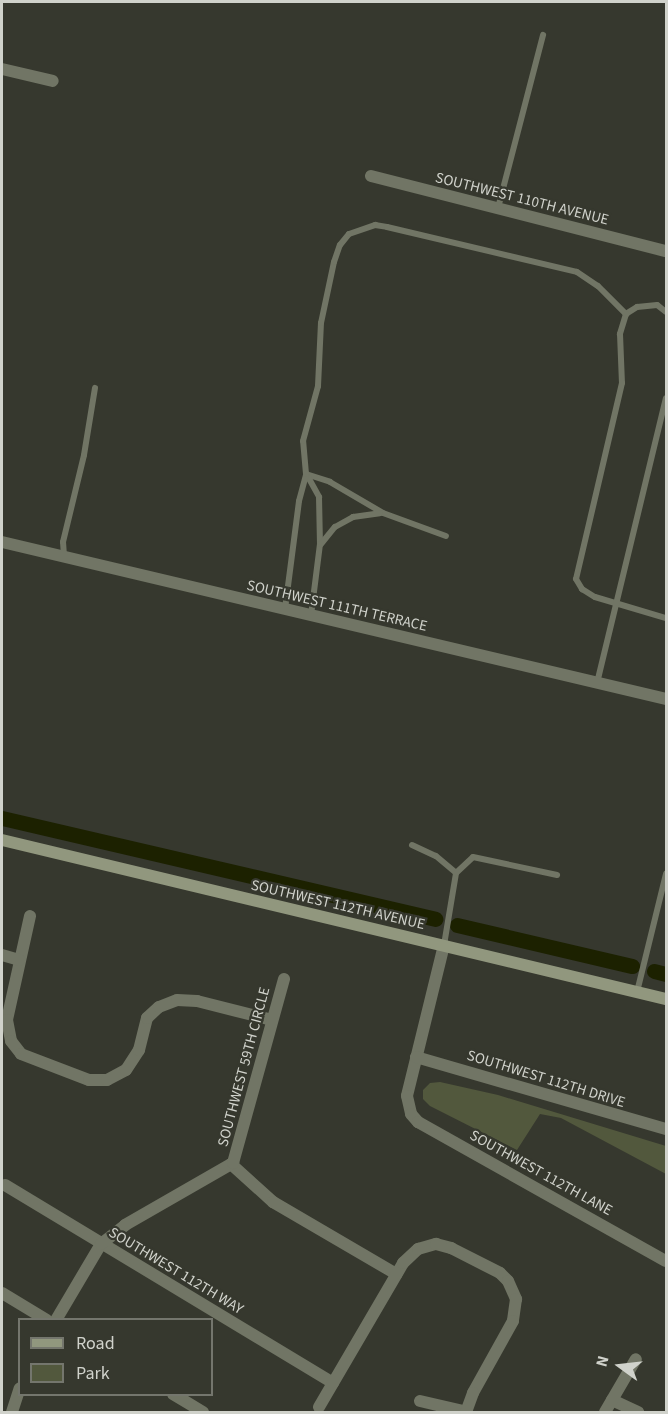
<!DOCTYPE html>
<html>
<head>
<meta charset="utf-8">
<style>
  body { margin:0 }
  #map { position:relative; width:668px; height:1414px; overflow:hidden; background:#36382e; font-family:"Source Sans 3",sans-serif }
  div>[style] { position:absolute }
  .green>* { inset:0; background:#52583d }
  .canal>* { height:15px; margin:-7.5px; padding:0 7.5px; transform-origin:7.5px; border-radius:7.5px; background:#1c2100 }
  .lane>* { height:6px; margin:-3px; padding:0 3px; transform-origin:3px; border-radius:3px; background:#717565 }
  .street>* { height:12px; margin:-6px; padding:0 6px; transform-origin:6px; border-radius:6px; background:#717565 }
  .secondary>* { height:12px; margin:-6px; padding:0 6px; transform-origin:6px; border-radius:6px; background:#91977e }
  span { translate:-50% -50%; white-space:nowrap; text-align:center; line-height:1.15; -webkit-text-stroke:4.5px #36382e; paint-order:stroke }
  .street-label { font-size:15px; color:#d0d2cb }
  .frame { position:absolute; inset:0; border:3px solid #d0d2cb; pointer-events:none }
  .legend { position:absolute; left:18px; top:1318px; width:195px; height:78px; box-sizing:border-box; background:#36382e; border:2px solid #74766d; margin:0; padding:8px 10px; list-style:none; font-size:18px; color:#d0d2cb }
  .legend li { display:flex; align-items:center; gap:12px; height:30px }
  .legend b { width:30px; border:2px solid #74766d }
  .north { position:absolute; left:590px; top:1336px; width:60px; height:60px; -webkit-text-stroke:4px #36382e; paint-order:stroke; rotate:285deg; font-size:16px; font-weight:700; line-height:24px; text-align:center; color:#d0d2cb }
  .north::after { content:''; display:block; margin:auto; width:21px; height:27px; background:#d0d2cb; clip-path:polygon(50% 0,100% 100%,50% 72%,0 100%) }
</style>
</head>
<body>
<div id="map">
  <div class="green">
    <div style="clip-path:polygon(440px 1082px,498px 1095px,666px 1146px,666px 1174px,561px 1118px,540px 1114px,517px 1150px,430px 1106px,423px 1099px,423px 1090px,430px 1083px)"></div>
  </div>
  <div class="canal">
    <div style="left:2px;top:818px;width:445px;rotate:13.1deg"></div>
    <div style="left:457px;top:925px;width:180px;rotate:13.2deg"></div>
    <div style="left:654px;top:971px;width:12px;rotate:14deg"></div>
  </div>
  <div class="lane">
    <div style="left:498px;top:208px;width:179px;rotate:-75.4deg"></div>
    <div style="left:666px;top:312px;width:11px;rotate:-142deg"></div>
    <div style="left:657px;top:305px;width:20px;rotate:174deg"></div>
    <div style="left:637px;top:307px;width:13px;rotate:148deg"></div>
    <div style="left:626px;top:314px;width:21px;rotate:107deg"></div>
    <div style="left:620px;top:334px;width:49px;rotate:87.7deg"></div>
    <div style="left:622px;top:383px;width:201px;rotate:103.2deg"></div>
    <div style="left:576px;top:579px;width:12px;rotate:59deg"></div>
    <div style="left:582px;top:589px;width:15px;rotate:32deg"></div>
    <div style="left:595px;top:597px;width:74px;rotate:16.5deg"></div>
    <div style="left:306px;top:474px;width:25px;rotate:18deg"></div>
    <div style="left:330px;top:482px;width:61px;rotate:30.3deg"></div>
    <div style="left:383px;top:513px;width:67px;rotate:20.1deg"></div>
    <div style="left:307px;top:475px;width:25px;rotate:61deg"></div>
    <div style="left:319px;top:497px;width:47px;rotate:88.8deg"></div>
    <div style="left:320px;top:544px;width:72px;rotate:97.2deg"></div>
    <div style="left:321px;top:544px;width:22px;rotate:-51deg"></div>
    <div style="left:335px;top:527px;width:21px;rotate:-29deg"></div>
    <div style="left:353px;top:517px;width:27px;rotate:-8deg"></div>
    <div style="left:64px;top:556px;width:14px;rotate:-94deg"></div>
    <div style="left:63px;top:542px;width:89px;rotate:-76.4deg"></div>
    <div style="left:84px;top:455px;width:68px;rotate:-80.7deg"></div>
    <div style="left:285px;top:609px;width:109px;rotate:-82.6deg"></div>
    <div style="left:299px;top:501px;width:28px;rotate:-75deg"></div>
    <div style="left:306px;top:474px;width:33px;rotate:-95deg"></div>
    <div style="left:303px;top:441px;width:57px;rotate:-74.7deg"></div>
    <div style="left:318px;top:386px;width:63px;rotate:-87.3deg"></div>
    <div style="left:321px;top:323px;width:62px;rotate:-78deg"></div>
    <div style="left:334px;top:262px;width:18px;rotate:-71deg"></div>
    <div style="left:340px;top:245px;width:14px;rotate:-51deg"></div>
    <div style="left:349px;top:234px;width:28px;rotate:-19deg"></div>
    <div style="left:375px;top:225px;width:12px;rotate:9deg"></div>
    <div style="left:387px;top:227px;width:195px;rotate:13.3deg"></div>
    <div style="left:577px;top:272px;width:25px;rotate:34deg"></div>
    <div style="left:598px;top:286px;width:40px;rotate:45deg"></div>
    <div style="left:597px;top:683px;width:293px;rotate:-76.4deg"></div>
    <div style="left:412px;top:845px;width:26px;rotate:25deg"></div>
    <div style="left:436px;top:856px;width:26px;rotate:40deg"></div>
    <div style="left:444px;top:945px;width:73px;rotate:-80.5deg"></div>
    <div style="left:456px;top:873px;width:23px;rotate:-43deg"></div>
    <div style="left:473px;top:857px;width:86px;rotate:12.1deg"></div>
    <div style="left:637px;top:992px;width:122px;rotate:-76.2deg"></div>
  </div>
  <div class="street">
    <div style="left:2px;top:69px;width:52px;rotate:13.2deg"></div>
    <div style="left:371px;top:176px;width:304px;rotate:14.3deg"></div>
    <div style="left:2px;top:542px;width:682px;rotate:13.3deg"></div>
    <div style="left:30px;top:916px;width:107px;rotate:102.5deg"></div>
    <div style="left:7px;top:1020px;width:21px;rotate:79deg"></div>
    <div style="left:11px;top:1041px;width:16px;rotate:52deg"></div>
    <div style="left:21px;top:1054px;width:73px;rotate:20.9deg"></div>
    <div style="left:89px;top:1080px;width:18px"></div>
    <div style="left:107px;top:1080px;width:21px;rotate:-28deg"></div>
    <div style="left:126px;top:1070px;width:24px;rotate:-57deg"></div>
    <div style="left:139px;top:1050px;width:33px;rotate:-76deg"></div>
    <div style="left:147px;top:1018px;width:16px;rotate:-43deg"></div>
    <div style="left:159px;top:1007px;width:19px;rotate:-21deg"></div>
    <div style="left:177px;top:1000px;width:20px;rotate:3deg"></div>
    <div style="left:197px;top:1001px;width:77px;rotate:14.2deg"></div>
    <div style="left:444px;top:945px;width:155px;rotate:103.8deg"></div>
    <div style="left:407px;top:1096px;width:18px;rotate:77deg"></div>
    <div style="left:411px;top:1114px;width:11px;rotate:49deg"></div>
    <div style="left:418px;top:1122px;width:284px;rotate:29.3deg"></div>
    <div style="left:2px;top:955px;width:18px;rotate:16deg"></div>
    <div style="left:416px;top:1057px;width:260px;rotate:16.1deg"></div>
    <div style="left:231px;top:1164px;width:57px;rotate:42.1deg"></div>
    <div style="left:273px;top:1202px;width:143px;rotate:30.3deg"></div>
    <div style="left:5px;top:1185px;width:383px;rotate:31.1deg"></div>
    <div style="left:2px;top:1293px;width:52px;rotate:31deg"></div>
    <div style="left:56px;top:1320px;width:88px;rotate:-59.4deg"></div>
    <div style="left:101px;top:1244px;width:31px;rotate:-38deg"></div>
    <div style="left:125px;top:1225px;width:125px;rotate:-29.9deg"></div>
    <div style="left:233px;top:1163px;width:191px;rotate:-74.5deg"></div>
    <div style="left:173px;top:1394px;width:35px;rotate:31deg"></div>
    <div style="left:612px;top:1400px;width:29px;rotate:25deg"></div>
    <div style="left:420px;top:1401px;width:48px;rotate:13.2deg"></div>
    <div style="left:319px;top:1407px;width:167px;rotate:-59.7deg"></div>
    <div style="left:403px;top:1263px;width:21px;rotate:-43deg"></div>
    <div style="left:418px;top:1249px;width:19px;rotate:-16deg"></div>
    <div style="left:436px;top:1244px;width:16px;rotate:15deg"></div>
    <div style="left:451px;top:1248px;width:55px;rotate:27deg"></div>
    <div style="left:500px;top:1273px;width:11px;rotate:45deg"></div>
    <div style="left:508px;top:1281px;width:20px;rotate:66deg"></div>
    <div style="left:516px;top:1299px;width:22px;rotate:98deg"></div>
    <div style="left:513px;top:1321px;width:82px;rotate:119.1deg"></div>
    <div style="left:473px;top:1393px;width:20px;rotate:110deg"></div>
    <div style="left:12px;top:1412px;width:25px;rotate:-72deg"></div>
    <div style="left:605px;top:1412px;width:61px;rotate:-59.7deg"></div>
  </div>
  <div class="secondary">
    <div style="left:2px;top:840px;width:683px;rotate:13.47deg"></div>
  </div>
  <div class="street-label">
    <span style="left:522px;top:199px;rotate:14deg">SOUTHWEST 110TH AVENUE</span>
    <span style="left:337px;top:606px;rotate:13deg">SOUTHWEST 111TH TERRACE</span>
    <span style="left:338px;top:905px;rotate:13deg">SOUTHWEST 112TH AVENUE</span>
    <span style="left:244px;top:1067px;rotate:-75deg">SOUTHWEST 59TH CIRCLE</span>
    <span style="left:546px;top:1079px;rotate:17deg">SOUTHWEST 112TH DRIVE</span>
    <span style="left:541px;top:1173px;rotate:29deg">SOUTHWEST 112TH LANE</span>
    <span style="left:176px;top:1271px;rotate:31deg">SOUTHWEST 112TH WAY</span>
  </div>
  <div class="frame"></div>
  <ul class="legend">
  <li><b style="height:8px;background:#91977e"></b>Road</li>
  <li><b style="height:16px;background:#52583d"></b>Park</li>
  </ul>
  <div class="north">N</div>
</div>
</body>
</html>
